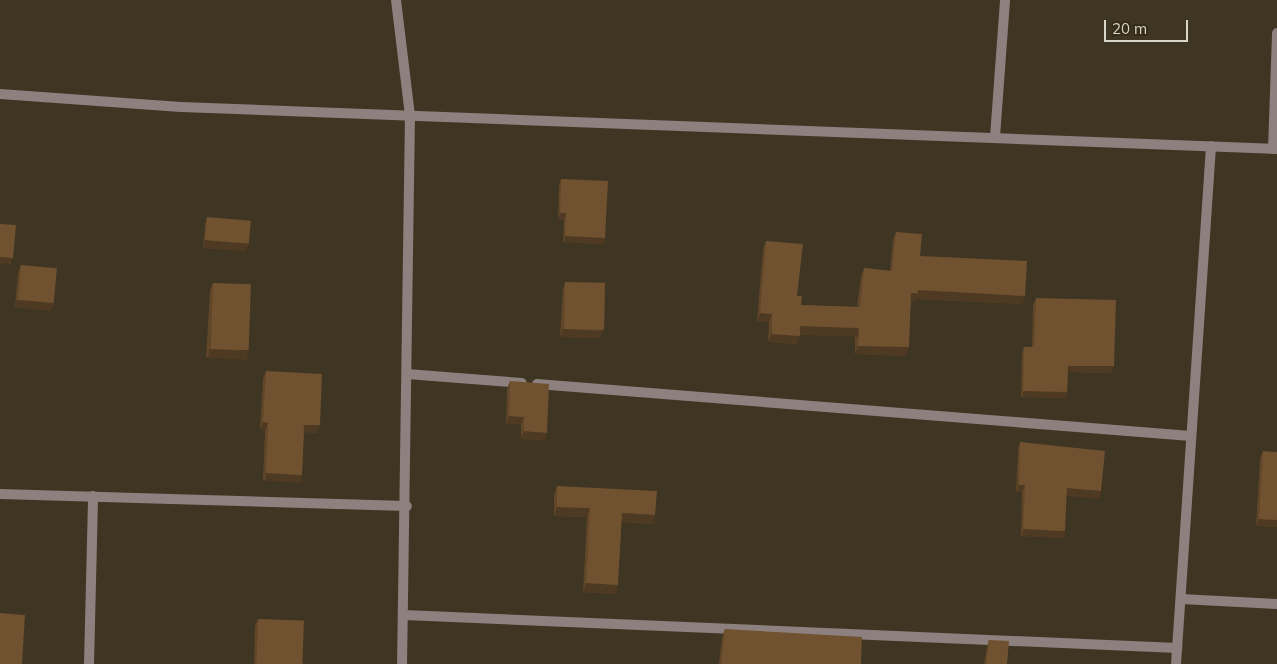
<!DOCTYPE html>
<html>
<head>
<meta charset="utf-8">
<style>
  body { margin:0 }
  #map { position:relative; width:1277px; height:664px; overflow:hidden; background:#3e3523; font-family:Mulish,sans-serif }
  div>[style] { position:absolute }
  .street>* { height:10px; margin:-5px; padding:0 5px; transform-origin:5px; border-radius:5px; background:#8c817e }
  .wall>* { inset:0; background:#604629 }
  .shaded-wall>* { inset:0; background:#4e3922; transform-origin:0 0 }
  .building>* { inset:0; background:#705130; transform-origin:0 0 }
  span { translate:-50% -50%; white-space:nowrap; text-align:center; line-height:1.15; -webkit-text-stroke:4.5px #342b19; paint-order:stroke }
  .scale { position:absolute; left:1104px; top:20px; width:84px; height:22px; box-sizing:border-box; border:2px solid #dad5c9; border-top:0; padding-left:6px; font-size:15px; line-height:18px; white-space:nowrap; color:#dad5c9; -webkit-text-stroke:4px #342b19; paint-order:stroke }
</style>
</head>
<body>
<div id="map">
  <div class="street">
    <div style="left:396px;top:0;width:116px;rotate:83.1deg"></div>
    <div style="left:410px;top:115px;width:549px;rotate:90.83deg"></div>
    <div style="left:0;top:94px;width:181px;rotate:4.1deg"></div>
    <div style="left:181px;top:107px;width:1097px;rotate:2.19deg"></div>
    <div style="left:995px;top:137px;width:137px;rotate:-85.8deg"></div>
    <div style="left:1273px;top:149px;width:116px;rotate:-88deg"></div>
    <div style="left:407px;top:374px;width:115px;rotate:4.5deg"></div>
    <div style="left:537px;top:384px;width:656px;rotate:4.55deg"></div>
    <div style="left:0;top:494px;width:407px;rotate:1.7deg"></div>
    <div style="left:1181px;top:599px;width:96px;rotate:3deg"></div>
    <div style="left:404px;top:615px;width:774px;rotate:2.44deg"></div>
    <div style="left:89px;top:664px;width:168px;rotate:-88.6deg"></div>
    <div style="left:1176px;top:664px;width:519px;rotate:-86.13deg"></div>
  </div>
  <div class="wall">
    <div style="clip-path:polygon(561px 179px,603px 244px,563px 242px,564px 220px,558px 219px,559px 186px)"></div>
    <div style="clip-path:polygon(207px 217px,246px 251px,203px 248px,205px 225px)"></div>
    <div style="clip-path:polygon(896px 232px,920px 256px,1025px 296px,1022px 304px,916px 299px,914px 302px,911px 301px,906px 356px,855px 354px,855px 336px,800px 334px,797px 344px,768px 342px,769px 322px,757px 322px,763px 249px,766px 241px,797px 296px,801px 305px,857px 307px,861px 276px,864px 268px,890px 271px,893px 240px)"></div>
    <div style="clip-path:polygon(21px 265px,54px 303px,51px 311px,15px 307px,18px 272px)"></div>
    <div style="clip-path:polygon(565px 282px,603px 331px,600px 338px,560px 337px,563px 289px)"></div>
    <div style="clip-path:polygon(213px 283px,245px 359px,206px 357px,210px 290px)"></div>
    <div style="clip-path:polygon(1036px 298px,1114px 366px,1111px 373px,1068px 372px,1067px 392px,1065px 398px,1021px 397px,1022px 353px,1024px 347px,1032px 347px,1033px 305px)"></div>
    <div style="clip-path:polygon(266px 371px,317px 433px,304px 432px,302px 475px,299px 482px,263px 480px,265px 430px,260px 430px,263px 379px)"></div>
    <div style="clip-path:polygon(510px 381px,545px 440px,521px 439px,521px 424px,506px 424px,507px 389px)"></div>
    <div style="clip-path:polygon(1020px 442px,1099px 498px,1066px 495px,1063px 538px,1021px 536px,1022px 492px,1016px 492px,1018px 449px)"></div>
    <div style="clip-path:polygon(1263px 451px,1277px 527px,1256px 526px,1260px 459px)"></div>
    <div style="clip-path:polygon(557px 486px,652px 524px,621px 522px,615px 594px,583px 592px,587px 517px,554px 516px,554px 495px)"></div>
    <div style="clip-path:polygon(258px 619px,304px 664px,254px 664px,255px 626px)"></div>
    <div style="clip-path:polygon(725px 629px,861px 664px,719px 664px,722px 637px)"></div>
    <div style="clip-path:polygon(989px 640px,1007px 664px,984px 664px,987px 647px)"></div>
  </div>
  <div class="shaded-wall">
    <div style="clip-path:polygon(560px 213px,566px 213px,564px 220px,558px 219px)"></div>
    <div style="left:565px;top:236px;width:40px;height:6px;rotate:3deg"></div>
    <div style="clip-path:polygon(205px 240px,249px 244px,246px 251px,203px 248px)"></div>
    <div style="clip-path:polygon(0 257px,13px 258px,11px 265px,0 264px)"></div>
    <div style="clip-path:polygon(918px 290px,1025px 296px,1022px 304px,916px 299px,914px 302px,908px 301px,911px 293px)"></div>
    <div style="clip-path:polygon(17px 300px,54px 303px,51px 311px,15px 307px)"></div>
    <div style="clip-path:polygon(760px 313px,772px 314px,769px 322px,757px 322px)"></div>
    <div style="left:800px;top:326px;width:59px;height:9px;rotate:2deg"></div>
    <div style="clip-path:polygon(563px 329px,603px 331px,600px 338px,560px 337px)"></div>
    <div style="clip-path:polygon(772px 334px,800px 336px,797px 344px,768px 342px)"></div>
    <div style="clip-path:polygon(858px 346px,909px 347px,906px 356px,855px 354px)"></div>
    <div style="left:209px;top:349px;width:39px;height:9px;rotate:3deg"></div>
    <div style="clip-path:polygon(1068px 366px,1114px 366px,1111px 373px,1066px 372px)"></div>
    <div style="left:1023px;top:391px;width:44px;height:6px;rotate:1deg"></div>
    <div style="clip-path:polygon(509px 416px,524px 417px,521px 424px,506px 424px)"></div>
    <div style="clip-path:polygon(263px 422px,268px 423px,265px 430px,260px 430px)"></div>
    <div style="clip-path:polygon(304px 425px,320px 425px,317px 433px,302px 432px)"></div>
    <div style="clip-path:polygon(524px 431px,547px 433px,545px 440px,521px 439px)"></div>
    <div style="left:266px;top:473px;width:36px;height:8px;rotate:3deg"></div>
    <div style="clip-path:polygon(1019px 485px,1025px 485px,1022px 492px,1016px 492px)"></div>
    <div style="left:1067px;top:488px;width:34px;height:8px;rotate:5deg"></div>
    <div style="clip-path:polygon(557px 507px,590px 508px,587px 517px,554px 516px)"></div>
    <div style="left:622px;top:513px;width:33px;height:9px;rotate:3deg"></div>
    <div style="clip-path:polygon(1259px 519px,1277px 520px,1277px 527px,1256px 526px)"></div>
    <div style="left:1023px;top:529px;width:42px;height:7px;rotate:3deg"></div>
    <div style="clip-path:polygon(586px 583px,618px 585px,615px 594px,583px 592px)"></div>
  </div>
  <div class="building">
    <div style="clip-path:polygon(561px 179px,608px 181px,605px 238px,565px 236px,566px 213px,560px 213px)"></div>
    <div style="left:207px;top:217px;width:44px;height:23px;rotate:5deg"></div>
    <div style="clip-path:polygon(0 224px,16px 225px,13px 258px,0 257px)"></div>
    <div style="clip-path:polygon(896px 232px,922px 234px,920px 256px,1027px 261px,1025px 296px,918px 290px,918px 293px,911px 293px,909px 347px,858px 346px,859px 328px,800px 326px,800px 336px,772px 334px,772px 314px,760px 313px,766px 241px,803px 244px,797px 296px,802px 296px,801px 305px,860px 307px,864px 268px,892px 271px)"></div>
    <div style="left:21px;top:265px;width:36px;height:35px;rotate:5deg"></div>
    <div style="left:565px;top:282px;width:40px;height:47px;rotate:1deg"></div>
    <div style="left:213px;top:283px;width:38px;height:66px;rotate:2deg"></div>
    <div style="clip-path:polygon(1036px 298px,1116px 300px,1114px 366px,1068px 366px,1067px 392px,1023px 391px,1024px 347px,1034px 347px)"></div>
    <div style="clip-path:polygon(266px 371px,322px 374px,320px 425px,304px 425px,302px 475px,266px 473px,268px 423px,263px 422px)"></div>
    <div style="clip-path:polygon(510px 381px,549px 384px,547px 433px,524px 431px,524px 417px,509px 416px)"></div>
    <div style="clip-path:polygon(1020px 442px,1105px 451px,1101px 491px,1067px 488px,1065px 531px,1023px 529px,1025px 485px,1019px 485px)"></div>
    <div style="clip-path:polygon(1263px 451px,1277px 452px,1277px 520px,1259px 519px)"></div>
    <div style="clip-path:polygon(557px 486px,657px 491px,655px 515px,622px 513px,618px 585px,586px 583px,590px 508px,557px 507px)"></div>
    <div style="clip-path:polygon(0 613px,25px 615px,22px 664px,0 664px)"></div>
    <div style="left:258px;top:619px;width:46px;height:45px;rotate:2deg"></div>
    <div style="clip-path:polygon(725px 629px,862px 637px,861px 664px,721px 664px)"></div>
    <div style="clip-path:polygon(989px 640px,1009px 641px,1007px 664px,986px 664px)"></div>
  </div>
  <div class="scale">20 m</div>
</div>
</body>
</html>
